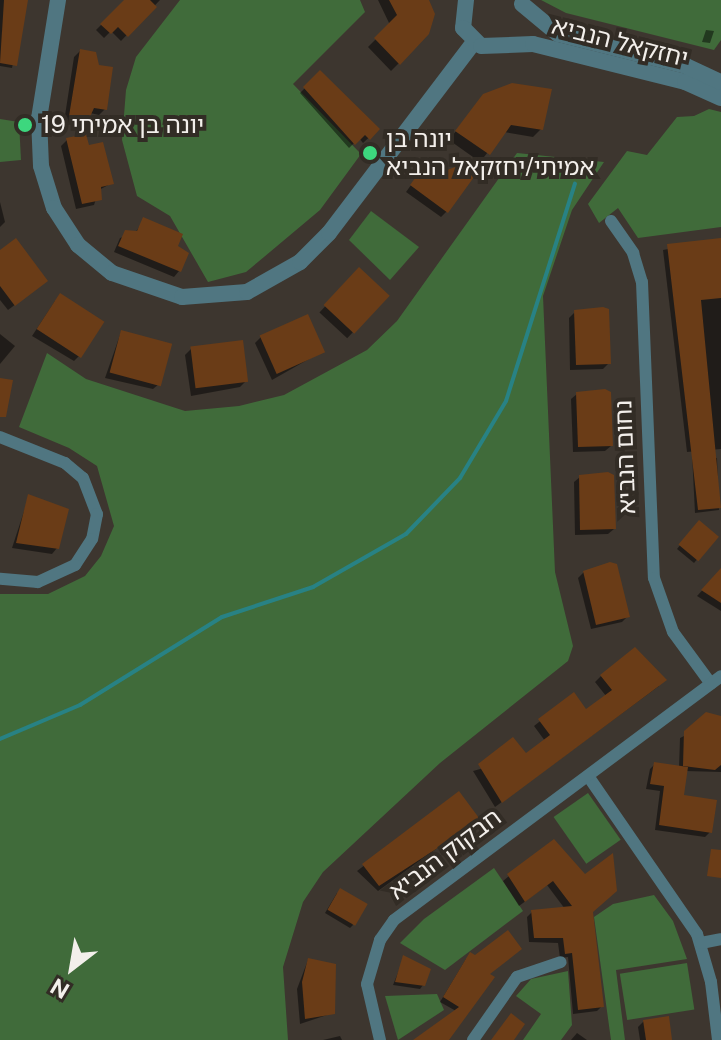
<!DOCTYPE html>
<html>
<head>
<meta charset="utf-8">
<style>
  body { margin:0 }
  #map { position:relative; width:721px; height:1040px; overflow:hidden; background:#3d362f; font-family:"Public Sans","Noto Sans Hebrew",sans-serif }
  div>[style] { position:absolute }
  .green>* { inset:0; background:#406b3a; transform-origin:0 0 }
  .shadow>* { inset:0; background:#0007; transform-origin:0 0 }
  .stream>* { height:4px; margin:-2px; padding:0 2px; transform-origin:2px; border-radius:2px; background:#288284 }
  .building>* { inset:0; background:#6a3c17; transform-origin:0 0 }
  .minor>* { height:12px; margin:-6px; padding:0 6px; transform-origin:6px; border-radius:6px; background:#507681 }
  .tertiary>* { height:16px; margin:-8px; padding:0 8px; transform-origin:8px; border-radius:8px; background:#507681 }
  .dots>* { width:22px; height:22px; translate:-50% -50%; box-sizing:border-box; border:4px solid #322c25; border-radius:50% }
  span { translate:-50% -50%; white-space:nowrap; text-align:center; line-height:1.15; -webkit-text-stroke:8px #322c25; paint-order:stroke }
  .street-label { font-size:24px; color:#f3efeb }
  .poi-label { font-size:24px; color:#f3efeb }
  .left { translate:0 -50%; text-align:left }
  .north { position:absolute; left:32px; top:928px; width:80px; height:80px; -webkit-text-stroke:6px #322c25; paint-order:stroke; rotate:211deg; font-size:22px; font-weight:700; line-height:32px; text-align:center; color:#f3efeb }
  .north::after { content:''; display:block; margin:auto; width:28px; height:36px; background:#f3efeb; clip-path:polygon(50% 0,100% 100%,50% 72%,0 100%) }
</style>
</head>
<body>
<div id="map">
  <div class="green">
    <div style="clip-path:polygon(180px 0,360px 0,365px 12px,293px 84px,361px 154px,320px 210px,264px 257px,246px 272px,208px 282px,170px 216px,137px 196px,122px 140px,126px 90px,136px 57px)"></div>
    <div style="clip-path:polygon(541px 0,721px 0,721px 40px,714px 50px,566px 13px)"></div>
    <div style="clip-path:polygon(709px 109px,721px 112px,721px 227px,638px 238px,618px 208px,599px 223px,588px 204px,627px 151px,647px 155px,677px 117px,694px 116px)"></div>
    <div style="clip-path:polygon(0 119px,19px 122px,21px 160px,0 162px)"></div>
    <div style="clip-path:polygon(517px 153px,604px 162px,572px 210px,543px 296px,555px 572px,573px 646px,568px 661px,440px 763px,323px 872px,303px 902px,283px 967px,288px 1040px,0 1040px,0 594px,48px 594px,85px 576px,101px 556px,114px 526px,97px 466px,69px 448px,19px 427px,47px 353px,86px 379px,185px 411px,239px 406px,284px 395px,367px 350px,397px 321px)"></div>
    <div style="clip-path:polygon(371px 211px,419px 247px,390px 280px,349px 240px)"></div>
    <div style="left:588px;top:793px;width:57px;height:42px;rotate:55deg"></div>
    <div style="clip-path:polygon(494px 868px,523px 911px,445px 970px,400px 943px,424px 919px)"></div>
    <div style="clip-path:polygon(654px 895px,673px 921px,687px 959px,616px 970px,625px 1040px,611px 1040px,594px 917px,613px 904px)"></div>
    <div style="left:687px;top:963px;width:47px;height:68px;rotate:81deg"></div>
    <div style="clip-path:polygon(568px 971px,572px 1025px,561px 1040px,523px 1040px,541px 1014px,516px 996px,531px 979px)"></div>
    <div style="clip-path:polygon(437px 994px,444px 1010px,398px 1040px,385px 996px)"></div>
  </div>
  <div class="shadow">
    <div style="clip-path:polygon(0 0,26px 0,12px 68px,0 66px)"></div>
    <div style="clip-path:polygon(126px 0,160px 0,121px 41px,111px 31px,104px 38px,96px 30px)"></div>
    <div style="clip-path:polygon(378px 0,427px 0,428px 34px,391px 71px,368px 47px,390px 25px)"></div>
    <div style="clip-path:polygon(706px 30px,714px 31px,710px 43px,702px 42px)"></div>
    <div style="clip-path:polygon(80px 51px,105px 109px,99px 115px,90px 113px,82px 124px,64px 122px,74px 57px)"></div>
    <div style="clip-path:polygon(320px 73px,378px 129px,363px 143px,359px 138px,349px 148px,300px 93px)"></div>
    <div style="clip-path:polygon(484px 95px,541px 129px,533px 137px,504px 132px,480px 162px,449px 140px)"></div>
    <div style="clip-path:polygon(67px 140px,88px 147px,112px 183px,99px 190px,94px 205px,76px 209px,61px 146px)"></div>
    <div style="clip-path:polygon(440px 172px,445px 175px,447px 211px,441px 217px,406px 192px,419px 174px,435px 176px)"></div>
    <div style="clip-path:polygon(0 202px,5px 222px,0 227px)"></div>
    <div style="clip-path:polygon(144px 220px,176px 246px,179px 271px,174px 277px,114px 252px,120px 238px,135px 233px)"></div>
    <div style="clip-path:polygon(721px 239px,721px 449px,687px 452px,663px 250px)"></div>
    <div style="clip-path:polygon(0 253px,40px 286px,8px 310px,0 300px)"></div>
    <div style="left:359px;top:270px;width:38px;height:58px;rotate:43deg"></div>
    <div style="clip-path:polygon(55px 301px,80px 355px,74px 361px,32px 336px)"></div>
    <div style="clip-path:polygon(575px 312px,609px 363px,603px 369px,570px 370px,569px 318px)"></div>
    <div style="clip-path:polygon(121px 332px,159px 384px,153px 389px,105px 378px)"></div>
    <div style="clip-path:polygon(0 334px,15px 346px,0 364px)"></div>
    <div style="clip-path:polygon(261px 337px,323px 351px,272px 380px,255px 343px)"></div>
    <div style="clip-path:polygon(191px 349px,246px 381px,240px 387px,191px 396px,185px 355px)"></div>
    <div style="clip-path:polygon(577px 394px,611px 446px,605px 451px,573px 452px,571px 399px)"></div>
    <div style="clip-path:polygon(692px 454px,717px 458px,719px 510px,695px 513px)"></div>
    <div style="clip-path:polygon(580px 477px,614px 529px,608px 534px,575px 535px,574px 482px)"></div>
    <div style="clip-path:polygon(29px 496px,57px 548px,52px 554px,12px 548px)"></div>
    <div style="clip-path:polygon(695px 526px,716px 537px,694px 563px,677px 549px)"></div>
    <div style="clip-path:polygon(721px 570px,721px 611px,697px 596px)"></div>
    <div style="clip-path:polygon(584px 572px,628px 616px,622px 622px,591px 629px,578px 578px)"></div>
    <div style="clip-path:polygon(601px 676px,659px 686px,495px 807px,473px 771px,526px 756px,545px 741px,534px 726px,573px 695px,586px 712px,606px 696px,595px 682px)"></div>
    <div style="clip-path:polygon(721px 718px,721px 772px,685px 771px,682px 797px,710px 832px,705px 837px,655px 830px,660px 791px,646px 789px,650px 769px,655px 764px,679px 768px,680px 738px)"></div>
    <div style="clip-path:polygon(458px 794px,457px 834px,447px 850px,443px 844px,378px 891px,357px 871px)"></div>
    <div style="clip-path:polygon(509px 876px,585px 877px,602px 1006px,597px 1011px,573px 1014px,568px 957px,560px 958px,558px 943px,529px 942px,527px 917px,532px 912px,565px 909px,547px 885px,519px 906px,503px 881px)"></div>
    <div style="clip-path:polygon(337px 893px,353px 925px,350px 928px,325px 913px)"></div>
    <div style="clip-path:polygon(404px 958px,423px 985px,420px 989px,393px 985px)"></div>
    <div style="clip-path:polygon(466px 959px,488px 974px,448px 1040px,421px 1040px,456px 1011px,440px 1002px)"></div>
    <div style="clip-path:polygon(308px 960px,333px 1013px,300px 1024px,297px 989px)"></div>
    <div style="clip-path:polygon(644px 1021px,670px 1040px,640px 1040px,638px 1027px)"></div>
    <div style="clip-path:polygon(577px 1033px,587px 1040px,571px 1040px)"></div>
    <div style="clip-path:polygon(340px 1036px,342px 1040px,323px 1040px)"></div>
  </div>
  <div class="stream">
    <div style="left:0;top:739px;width:87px;rotate:-23deg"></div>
    <div style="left:80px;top:705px;width:167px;rotate:-31.8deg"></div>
    <div style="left:222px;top:617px;width:96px;rotate:-18.2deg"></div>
    <div style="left:313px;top:587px;width:107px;rotate:-29.7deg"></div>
    <div style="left:406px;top:534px;width:78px;rotate:-46deg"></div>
    <div style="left:460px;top:478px;width:90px;rotate:-59.1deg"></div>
    <div style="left:506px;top:401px;width:228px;rotate:-72.4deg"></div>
  </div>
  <div class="building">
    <div style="clip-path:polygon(4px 0,28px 0,17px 66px,0 63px)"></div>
    <div style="clip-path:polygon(124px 0,150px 0,157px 7px,128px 37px,118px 27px,111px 34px,100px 24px)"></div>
    <div style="clip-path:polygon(389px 0,429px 0,435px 14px,429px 34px,400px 65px,374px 38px,397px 15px)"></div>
    <div style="clip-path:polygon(80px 49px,96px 52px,99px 65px,113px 67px,107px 110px,94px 108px,89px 119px,69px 116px)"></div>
    <div style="clip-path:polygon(320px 70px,380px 129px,370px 140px,365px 135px,355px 145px,303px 87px)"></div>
    <div style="clip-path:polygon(512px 83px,552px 89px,543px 130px,511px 125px,490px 155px,455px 131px,483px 94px)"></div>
    <div style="clip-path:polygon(86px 134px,89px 145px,103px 142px,114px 184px,101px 187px,102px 200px,82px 204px,66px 138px)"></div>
    <div style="clip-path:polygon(424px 166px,436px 174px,458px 166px,474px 177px,448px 213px,410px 185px)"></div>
    <div style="clip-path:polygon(143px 217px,183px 234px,178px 246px,189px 253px,181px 272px,118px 246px,125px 230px,137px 231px)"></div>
    <div style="clip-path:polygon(16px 238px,48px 281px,15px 306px,0 286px,0 250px)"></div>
    <div style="clip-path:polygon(721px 238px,721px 298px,701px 300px,721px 508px,698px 510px,667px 244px)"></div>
    <div style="left:359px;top:267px;width:42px;height:52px;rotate:43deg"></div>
    <div style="left:60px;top:293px;width:53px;height:43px;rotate:33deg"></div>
    <div style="clip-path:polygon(603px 307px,609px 309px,611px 364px,576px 365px,574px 310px)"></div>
    <div style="left:308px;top:314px;width:42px;height:53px;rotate:66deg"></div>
    <div style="left:121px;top:330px;width:53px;height:44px;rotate:15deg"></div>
    <div style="left:243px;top:340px;width:42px;height:53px;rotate:83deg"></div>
    <div style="clip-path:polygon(0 378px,13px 380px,6px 417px,0 417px)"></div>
    <div style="clip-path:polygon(605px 389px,611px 392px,613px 446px,578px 447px,576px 392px)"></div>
    <div style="clip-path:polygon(608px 472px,614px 475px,616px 529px,580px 530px,579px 475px)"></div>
    <div style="clip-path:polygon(28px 494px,69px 509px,59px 549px,16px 543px)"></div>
    <div style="left:699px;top:520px;width:26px;height:32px;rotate:40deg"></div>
    <div style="clip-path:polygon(610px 562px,617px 564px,630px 617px,596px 625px,583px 571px)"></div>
    <div style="clip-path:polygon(721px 568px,721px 603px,701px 590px)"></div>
    <div style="clip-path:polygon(635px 647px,667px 680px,502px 803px,478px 764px,513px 737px,526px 753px,550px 735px,538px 719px,574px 692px,586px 709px,612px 690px,600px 675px)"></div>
    <div style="clip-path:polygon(706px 712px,721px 716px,721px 765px,715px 770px,683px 766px,684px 731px)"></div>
    <div style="clip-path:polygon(654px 762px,688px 767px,684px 795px,717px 800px,712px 833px,659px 825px,664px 786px,650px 784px)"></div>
    <div style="clip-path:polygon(459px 791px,479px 818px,459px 834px,463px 839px,454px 845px,450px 840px,379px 886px,362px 864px)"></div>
    <div style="clip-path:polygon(554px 839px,585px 874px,613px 853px,617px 891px,593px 912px,604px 1007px,578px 1010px,572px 953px,565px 954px,563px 938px,534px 938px,531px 910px,572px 906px,553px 881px,525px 902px,507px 874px)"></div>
    <div style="clip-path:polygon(711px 849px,721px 850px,721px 878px,707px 876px)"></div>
    <div style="left:340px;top:888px;width:32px;height:25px;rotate:30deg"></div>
    <div style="clip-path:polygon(508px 930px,522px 949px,490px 974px,495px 977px,449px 1040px,413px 1040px,459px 1007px,443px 997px,470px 952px,475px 955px)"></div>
    <div style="clip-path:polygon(403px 955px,431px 969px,425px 986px,395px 982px)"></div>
    <div style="clip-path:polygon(308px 958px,336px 964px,335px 1014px,305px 1019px,302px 982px)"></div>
    <div style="clip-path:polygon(511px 1013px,525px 1024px,514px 1040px,491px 1040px)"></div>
    <div style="clip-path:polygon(669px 1016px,672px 1040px,646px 1040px,643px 1020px)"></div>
  </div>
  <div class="minor">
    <div style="left:611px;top:221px;width:39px;rotate:55deg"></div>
    <div style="left:633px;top:253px;width:30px;rotate:73deg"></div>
    <div style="left:642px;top:282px;width:296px;rotate:87.7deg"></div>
    <div style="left:654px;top:578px;width:57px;rotate:70.6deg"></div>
    <div style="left:673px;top:632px;width:64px;rotate:53.8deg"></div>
    <div style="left:0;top:437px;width:70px;rotate:21.8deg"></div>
    <div style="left:65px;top:463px;width:23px;rotate:40deg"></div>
    <div style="left:83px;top:478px;width:39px;rotate:69deg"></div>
    <div style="left:97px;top:514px;width:25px;rotate:101deg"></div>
    <div style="left:92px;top:539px;width:31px;rotate:123deg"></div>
    <div style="left:75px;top:565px;width:41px;rotate:155.3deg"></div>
    <div style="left:38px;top:582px;width:38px;rotate:-175deg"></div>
    <div style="left:588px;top:776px;width:192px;rotate:55.4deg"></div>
    <div style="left:697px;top:934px;width:50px;rotate:73.7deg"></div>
    <div style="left:711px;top:982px;width:58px;rotate:83.1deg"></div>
    <div style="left:701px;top:943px;width:20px;rotate:-11deg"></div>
    <div style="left:380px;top:1040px;width:57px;rotate:-103.1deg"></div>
    <div style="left:367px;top:984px;width:46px;rotate:-73.5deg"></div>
    <div style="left:380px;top:940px;width:24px;rotate:-55deg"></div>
    <div style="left:394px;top:920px;width:408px;rotate:-36.7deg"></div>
    <div style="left:473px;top:1040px;width:77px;rotate:-55.1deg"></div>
    <div style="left:517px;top:977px;width:46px;rotate:-18.8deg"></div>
  </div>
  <div class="tertiary">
    <div style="left:58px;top:0;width:120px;rotate:99.1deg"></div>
    <div style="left:39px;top:118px;width:48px;rotate:87.6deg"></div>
    <div style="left:41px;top:166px;width:44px;rotate:72.8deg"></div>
    <div style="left:54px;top:208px;width:44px;rotate:57deg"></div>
    <div style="left:78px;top:245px;width:44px;rotate:39.5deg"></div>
    <div style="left:112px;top:273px;width:74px;rotate:18.9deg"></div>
    <div style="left:182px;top:297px;width:65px;rotate:-4.4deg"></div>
    <div style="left:247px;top:292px;width:61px;rotate:-29.5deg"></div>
    <div style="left:300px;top:262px;width:41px;rotate:-45deg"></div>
    <div style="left:329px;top:233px;width:240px;rotate:-52.8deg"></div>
    <div style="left:466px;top:0;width:28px;rotate:96deg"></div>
    <div style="left:463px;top:28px;width:25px;rotate:45deg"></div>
    <div style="left:481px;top:46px;width:52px;rotate:-2.2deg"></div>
    <div style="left:533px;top:44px;width:157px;rotate:14deg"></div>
    <div style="left:685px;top:82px;width:39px;rotate:24deg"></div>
    <div style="left:522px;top:4px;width:47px;rotate:39.8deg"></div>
    <div style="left:558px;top:34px;width:132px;rotate:14deg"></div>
    <div style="left:686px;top:66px;width:38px;rotate:25deg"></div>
  </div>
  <div class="dots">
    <div style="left:25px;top:125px;background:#3dd77e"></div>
    <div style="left:370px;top:153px;background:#3dd77e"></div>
  </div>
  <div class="street-label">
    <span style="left:620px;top:42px;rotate:14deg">יחזקאל הנביא</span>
    <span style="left:625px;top:457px;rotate:-92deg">נחום הנביא</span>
    <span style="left:445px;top:854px;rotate:-37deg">חבקוק הנביא</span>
  </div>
  <div class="poi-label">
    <span class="left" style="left:41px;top:125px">יונה בן אמיתי 19</span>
    <span class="left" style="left:386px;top:153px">יונה בן<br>אמיתי/יחזקאל הנביא</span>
  </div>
  <div class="north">N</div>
</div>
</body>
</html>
